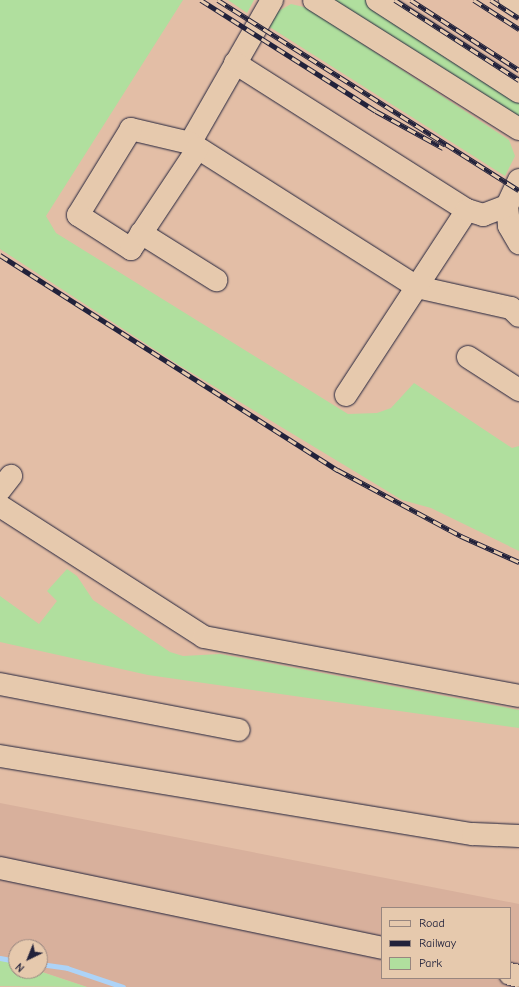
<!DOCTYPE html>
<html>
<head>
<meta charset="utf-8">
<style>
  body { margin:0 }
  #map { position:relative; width:519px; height:987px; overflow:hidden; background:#e3bea6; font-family:"Comic Neue",sans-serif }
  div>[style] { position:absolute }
  .built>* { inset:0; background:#d8b09c }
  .green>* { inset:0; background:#b0df9e }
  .stream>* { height:5px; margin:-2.5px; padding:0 2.5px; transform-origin:2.5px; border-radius:2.5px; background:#add3f7 }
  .roads { filter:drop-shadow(0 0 1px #22223b) drop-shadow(0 0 1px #22223b) }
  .minor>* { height:22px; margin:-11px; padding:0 11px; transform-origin:11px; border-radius:11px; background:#e6c9ad }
  .rail>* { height:4.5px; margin-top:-2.25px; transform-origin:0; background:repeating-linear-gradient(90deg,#e6c9ad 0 9px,#22223b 0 18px); box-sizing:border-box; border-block:1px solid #22223b }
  span { translate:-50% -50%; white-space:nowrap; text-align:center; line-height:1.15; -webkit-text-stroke:3px #e6c9ad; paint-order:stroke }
  .legend { position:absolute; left:381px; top:907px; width:130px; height:72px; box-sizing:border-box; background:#e6c9ad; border:1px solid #98867f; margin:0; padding:5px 7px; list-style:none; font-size:12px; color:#22223b }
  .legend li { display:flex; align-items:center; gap:8px; height:20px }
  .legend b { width:20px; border:1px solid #98867f }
  .north { position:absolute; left:8px; top:939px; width:40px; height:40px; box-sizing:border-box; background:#e6c9ad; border:1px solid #98867f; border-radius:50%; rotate:223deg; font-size:11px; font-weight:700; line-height:16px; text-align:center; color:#22223b }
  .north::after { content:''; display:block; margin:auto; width:14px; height:18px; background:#22223b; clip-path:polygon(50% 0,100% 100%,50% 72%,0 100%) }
</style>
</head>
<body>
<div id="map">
  <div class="built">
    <div style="clip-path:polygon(evenodd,0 803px,519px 904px,519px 987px,87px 987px,39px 971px,40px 947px,16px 947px,16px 963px,0 958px,0 803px,382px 908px,510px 908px,510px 978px,382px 978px,382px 908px)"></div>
  </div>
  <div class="green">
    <div style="clip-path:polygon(0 0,183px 0,46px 216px,56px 233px,348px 414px,377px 413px,391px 408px,414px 383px,512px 448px,519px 446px,519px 551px,431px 508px,402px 500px,177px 364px,0 249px)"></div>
    <div style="clip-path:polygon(228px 0,254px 0,247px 13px)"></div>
    <div style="clip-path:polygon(332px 0,365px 0,519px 100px,519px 118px)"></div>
    <div style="clip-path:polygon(291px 4px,308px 8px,509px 140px,515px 156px,505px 176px,268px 26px,277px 12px)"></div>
    <div style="clip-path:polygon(67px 569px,77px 576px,93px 600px,170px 652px,183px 656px,220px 654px,519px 710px,519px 728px,148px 675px,0 642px,0 596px,39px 624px,57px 601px,47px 591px)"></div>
    <div style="clip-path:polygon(0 958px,16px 963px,16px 971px,39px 971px,87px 987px,0 986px)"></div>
  </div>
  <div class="stream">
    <div style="left:0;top:958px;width:16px;rotate:11deg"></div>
    <div style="left:40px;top:964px;width:27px;rotate:8deg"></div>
    <div style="left:67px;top:968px;width:59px;rotate:18.7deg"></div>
  </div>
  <div class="roads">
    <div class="minor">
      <div style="left:272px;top:0;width:165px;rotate:119.8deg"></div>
      <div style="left:190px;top:143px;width:269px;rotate:32.4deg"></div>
      <div style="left:417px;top:287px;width:96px;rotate:12.6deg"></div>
      <div style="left:511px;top:308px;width:11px;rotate:45deg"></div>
      <div style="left:314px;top:0;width:242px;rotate:32.2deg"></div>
      <div style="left:377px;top:0;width:169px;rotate:32.9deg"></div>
      <div style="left:510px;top:0;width:11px;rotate:34deg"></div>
      <div style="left:235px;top:63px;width:275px;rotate:32.4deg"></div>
      <div style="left:467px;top:210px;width:221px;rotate:123.2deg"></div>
      <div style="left:190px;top:143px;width:61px;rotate:-166.7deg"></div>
      <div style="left:131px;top:129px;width:101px;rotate:121.6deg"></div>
      <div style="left:78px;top:215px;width:63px;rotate:32.7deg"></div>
      <div style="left:131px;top:249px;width:121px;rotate:-56.4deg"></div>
      <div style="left:519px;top:180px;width:29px;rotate:115deg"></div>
      <div style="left:507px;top:206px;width:20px;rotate:84deg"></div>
      <div style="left:509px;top:226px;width:20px;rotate:60deg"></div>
      <div style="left:467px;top:210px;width:17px;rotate:17deg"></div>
      <div style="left:483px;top:215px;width:26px;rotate:-21deg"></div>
      <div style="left:141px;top:233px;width:89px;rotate:32.1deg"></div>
      <div style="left:468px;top:357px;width:61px;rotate:32.9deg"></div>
      <div style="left:0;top:490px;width:18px;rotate:-52deg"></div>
      <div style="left:0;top:506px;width:242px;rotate:32.7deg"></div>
      <div style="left:204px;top:637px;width:320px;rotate:10.6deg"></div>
      <div style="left:0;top:684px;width:243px;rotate:10.9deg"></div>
      <div style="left:0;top:756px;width:479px;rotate:9.4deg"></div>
      <div style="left:473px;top:834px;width:46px;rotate:2.5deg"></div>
      <div style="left:0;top:868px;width:390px;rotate:11.8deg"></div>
      <div style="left:510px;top:974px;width:9px;rotate:13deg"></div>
    </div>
  </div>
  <div class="rail">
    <div style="left:201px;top:0;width:207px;rotate:32.4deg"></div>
    <div style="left:376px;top:111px;width:77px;rotate:28.9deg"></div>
    <div style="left:218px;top:0;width:356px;rotate:32.3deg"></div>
    <div style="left:395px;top:0;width:148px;rotate:32.8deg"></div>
    <div style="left:411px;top:0;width:129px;rotate:32.9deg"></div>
    <div style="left:474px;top:0;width:54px;rotate:32.8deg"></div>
    <div style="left:491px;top:0;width:33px;rotate:33deg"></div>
    <div style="left:0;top:255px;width:401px;rotate:32.5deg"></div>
    <div style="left:338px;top:470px;width:140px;rotate:28.2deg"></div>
    <div style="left:461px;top:536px;width:64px;rotate:24.1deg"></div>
  </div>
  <ul class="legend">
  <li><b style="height:5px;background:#e6c9ad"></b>Road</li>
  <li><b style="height:5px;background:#22223b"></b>Railway</li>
  <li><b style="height:11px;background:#b0df9e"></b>Park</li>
  </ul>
  <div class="north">N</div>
</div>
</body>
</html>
